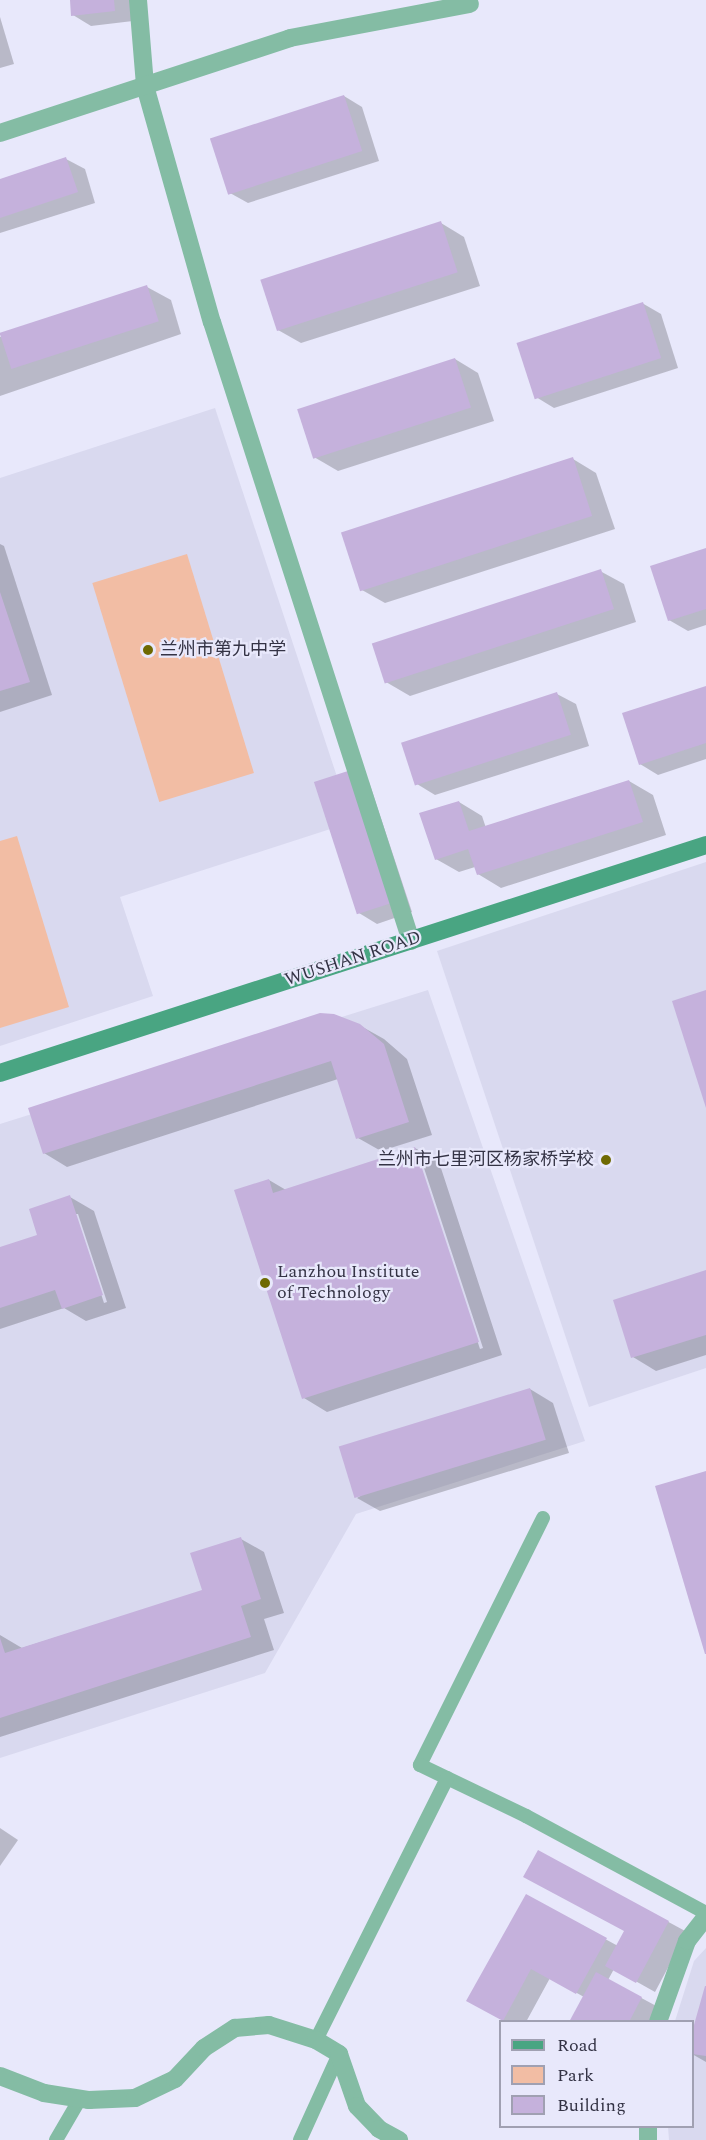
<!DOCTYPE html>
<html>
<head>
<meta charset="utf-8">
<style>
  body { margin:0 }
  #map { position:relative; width:706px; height:2140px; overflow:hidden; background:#e8e8fb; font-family:Spectral,"Noto Sans SC",serif }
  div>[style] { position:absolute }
  .built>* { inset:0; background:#d9d9ef }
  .green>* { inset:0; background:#f2bda4; transform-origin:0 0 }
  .shadow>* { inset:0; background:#0003 }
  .building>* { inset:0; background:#c5b1dc; transform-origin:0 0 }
  .service>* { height:14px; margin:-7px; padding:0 7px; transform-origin:7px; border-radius:7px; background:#84bca4 }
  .minor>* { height:18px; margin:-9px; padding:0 9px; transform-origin:9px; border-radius:9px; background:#84bca4 }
  .secondary>* { height:18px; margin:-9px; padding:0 9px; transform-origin:9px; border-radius:9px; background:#49a582 }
  .dots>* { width:16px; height:16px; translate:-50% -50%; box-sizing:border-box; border:3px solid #e8e8fb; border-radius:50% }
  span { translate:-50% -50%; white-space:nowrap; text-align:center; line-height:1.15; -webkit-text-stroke:4.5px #e8e8fb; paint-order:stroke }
  .poi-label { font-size:18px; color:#343345 }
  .left { translate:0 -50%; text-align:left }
  .right { translate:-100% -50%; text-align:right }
  .street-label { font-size:18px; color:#343345 }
  .legend { position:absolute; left:499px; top:2020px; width:195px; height:108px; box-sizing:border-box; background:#e8e8fb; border:2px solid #a0a0b2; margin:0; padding:8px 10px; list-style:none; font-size:18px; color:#343345 }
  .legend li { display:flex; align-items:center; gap:12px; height:30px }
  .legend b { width:30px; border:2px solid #a0a0b2 }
</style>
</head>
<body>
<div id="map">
  <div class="built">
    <div style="clip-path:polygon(215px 408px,352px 822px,120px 897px,153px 996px,0 1046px,0 478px)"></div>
    <div style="clip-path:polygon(706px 862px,706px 1368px,589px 1407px,437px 951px)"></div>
    <div style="clip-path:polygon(428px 990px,585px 1441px,356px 1514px,265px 1673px,0 1758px,0 1124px)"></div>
    <div style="clip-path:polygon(706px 1948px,706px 2140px,669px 2140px,668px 2127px,692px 2126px,692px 2022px,675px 2021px,694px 1961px)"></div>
  </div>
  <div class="green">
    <div style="left:187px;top:554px;width:229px;height:99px;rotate:73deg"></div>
    <div style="clip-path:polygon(17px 836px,69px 1007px,0 1028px,0 841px)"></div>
  </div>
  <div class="shadow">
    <div style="clip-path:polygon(71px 0,130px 0,133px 21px,91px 26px,73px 15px)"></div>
    <div style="clip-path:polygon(0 17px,14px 64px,0 68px)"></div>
    <div style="clip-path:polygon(344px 96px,362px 107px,379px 161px,248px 203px,230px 193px)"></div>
    <div style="clip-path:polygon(66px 159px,85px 169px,95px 203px,0 233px,0 180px)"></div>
    <div style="clip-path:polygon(441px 223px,464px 237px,480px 286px,301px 343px,278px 330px)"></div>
    <div style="clip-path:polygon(147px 287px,171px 300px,181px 334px,0 396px,0 337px)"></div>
    <div style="clip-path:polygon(642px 303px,661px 314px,678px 368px,554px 408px,536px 397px)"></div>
    <div style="clip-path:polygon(455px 359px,478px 373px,494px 421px,338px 471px,314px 457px)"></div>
    <div style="clip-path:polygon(573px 459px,596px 473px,615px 529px,385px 603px,362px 590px)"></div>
    <div style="clip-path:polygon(0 544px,4px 546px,52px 695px,0 712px)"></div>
    <div style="clip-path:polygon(706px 549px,706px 625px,688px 631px,669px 620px)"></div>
    <div style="clip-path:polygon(600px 571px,624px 584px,636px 622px,410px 696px,386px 682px)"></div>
    <div style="clip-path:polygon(706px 687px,706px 759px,658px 775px,640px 764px)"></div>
    <div style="clip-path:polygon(557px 694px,576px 704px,589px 746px,435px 795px,417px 784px)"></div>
    <div style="clip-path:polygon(629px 781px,653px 795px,666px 835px,501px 888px,478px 874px,475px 867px,459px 872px,436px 859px,459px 802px,482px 816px,486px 828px)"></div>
    <div style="clip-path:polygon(369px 782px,412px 912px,377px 924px,359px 913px)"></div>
    <div style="clip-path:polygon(359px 1025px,384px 1039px,407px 1059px,432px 1135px,381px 1151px,358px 1138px,338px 1079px,67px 1167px,44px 1153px)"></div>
    <div style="clip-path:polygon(evenodd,415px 1148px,439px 1162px,502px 1355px,327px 1412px,304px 1398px,269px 1180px,286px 1190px,415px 1148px,420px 1165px,423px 1165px,483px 1348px,480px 1349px,420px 1165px)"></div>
    <div style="clip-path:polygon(evenodd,70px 1197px,94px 1211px,126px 1308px,86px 1321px,64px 1308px,0 1329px,0 1248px,39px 1236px,70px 1197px,75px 1214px,78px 1214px,107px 1302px,104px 1303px,75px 1214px)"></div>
    <div style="clip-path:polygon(706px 1272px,706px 1355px,656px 1371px,633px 1357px)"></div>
    <div style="clip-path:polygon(530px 1389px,553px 1403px,569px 1453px,380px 1511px,357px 1498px)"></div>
    <div style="clip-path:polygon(241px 1539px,264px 1552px,284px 1613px,264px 1619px,274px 1650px,0 1737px,0 1635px,22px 1648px,204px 1591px)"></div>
    <div style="clip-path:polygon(0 1828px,18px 1840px,0 1866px)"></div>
    <div style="clip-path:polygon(539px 1852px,687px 1932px,655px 1992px,614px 1969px,608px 1980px,660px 2008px,653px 2022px,571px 2022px,584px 1997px,550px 1978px,526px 2022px,506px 2022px,468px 2000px,526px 1896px,618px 1946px,626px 1931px)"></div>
    <div style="clip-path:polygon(706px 1989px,706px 2062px,692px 2054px,692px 2037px)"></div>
  </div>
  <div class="building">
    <div style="clip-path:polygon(70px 0,114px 0,115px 11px,71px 16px)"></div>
    <div style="left:344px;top:95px;width:59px;height:141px;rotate:72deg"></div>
    <div style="clip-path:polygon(66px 157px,78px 192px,0 218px,0 179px)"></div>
    <div style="left:441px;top:221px;width:54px;height:190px;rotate:72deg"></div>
    <div style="left:147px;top:285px;width:38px;height:155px;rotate:72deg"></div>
    <div style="left:643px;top:302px;width:59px;height:133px;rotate:72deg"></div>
    <div style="left:455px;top:358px;width:52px;height:166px;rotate:72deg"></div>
    <div style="left:573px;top:457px;width:62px;height:244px;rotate:72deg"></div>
    <div style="clip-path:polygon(706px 548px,706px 609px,668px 621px,650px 566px)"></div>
    <div style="left:601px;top:569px;width:42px;height:241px;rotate:72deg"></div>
    <div style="clip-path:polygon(0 592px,30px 682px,0 691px)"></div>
    <div style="clip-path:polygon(706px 686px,706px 743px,639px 765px,622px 713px)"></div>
    <div style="left:557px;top:692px;width:45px;height:164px;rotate:72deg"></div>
    <div style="left:351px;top:770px;width:139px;height:39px;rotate:72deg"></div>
    <div style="clip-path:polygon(629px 780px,643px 822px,477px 875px,468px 849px,435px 860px,419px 813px,459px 801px,469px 831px)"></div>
    <div style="clip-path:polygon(706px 990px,706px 1108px,672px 1001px)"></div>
    <div style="clip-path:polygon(320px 1013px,334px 1014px,360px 1024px,384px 1044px,409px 1122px,356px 1139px,331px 1061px,43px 1154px,28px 1108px)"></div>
    <div style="clip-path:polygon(415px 1147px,479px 1342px,302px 1399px,234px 1190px,269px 1179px,273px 1193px)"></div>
    <div style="clip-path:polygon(70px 1195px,103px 1295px,62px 1309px,55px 1290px,0 1308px,0 1247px,37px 1235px,29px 1209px)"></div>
    <div style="clip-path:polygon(706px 1270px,706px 1335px,631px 1358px,613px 1300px)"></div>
    <div style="left:530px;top:1388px;width:54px;height:200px;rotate:73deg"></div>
    <div style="clip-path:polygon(706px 1471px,706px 1654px,705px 1654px,655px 1486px)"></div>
    <div style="clip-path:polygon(241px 1537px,261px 1599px,241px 1606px,251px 1637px,0 1718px,0 1638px,5px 1653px,202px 1590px,190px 1553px)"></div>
    <div style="clip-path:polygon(538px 1850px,669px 1921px,636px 1983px,605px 1966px,624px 1931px,523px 1877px)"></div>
    <div style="clip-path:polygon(526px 1894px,607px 1938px,576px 1994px,531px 1969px,503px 2021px,466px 2001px)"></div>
    <div style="clip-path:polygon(596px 1972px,642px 1997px,629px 2022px,569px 2022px)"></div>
    <div style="clip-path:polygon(705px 1986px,706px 1986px,706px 2056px,692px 2054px,692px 2032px)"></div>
  </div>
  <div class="service">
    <div style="left:543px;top:1518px;width:276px;rotate:116.5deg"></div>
    <div style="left:420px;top:1765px;width:118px;rotate:25.7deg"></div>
    <div style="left:526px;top:1816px;width:204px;rotate:28.3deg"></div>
    <div style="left:316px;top:2040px;width:293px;rotate:-63.4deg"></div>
    <div style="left:56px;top:2140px;width:48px;rotate:-59.7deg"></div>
    <div style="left:300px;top:2140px;width:94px;rotate:-65.6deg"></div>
  </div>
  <div class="minor">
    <div style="left:138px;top:0;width:86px;rotate:85.3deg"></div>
    <div style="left:145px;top:86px;width:245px;rotate:74.2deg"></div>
    <div style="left:212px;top:322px;width:650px;rotate:72.18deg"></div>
    <div style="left:0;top:133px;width:305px;rotate:-18.1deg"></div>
    <div style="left:290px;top:38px;width:183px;rotate:-10.7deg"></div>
    <div style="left:658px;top:2022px;width:86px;rotate:-70.3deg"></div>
    <div style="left:687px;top:1941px;width:31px;rotate:-52deg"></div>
    <div style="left:0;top:2076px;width:47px;rotate:21.1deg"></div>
    <div style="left:44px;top:2093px;width:46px;rotate:8.8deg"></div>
    <div style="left:89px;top:2100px;width:46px;rotate:-2.5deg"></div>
    <div style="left:135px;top:2098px;width:44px;rotate:-25.4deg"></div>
    <div style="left:175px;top:2079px;width:42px;rotate:-46.9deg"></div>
    <div style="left:204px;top:2048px;width:37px;rotate:-33deg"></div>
    <div style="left:235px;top:2028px;width:34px;rotate:-5deg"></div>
    <div style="left:269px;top:2025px;width:49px;rotate:17.7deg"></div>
    <div style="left:316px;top:2040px;width:27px;rotate:31deg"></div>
    <div style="left:339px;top:2054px;width:55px;rotate:70.9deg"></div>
    <div style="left:357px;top:2106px;width:32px;rotate:46deg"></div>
    <div style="left:379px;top:2129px;width:23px;rotate:29deg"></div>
    <div style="left:648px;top:2126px;width:14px;rotate:90deg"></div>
  </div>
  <div class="secondary">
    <div style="left:0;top:1073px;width:742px;rotate:-17.9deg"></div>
  </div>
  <div class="dots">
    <div style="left:148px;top:650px;background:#6e6902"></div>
    <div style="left:606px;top:1160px;background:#6e6902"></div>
    <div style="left:265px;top:1283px;background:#6e6902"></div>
  </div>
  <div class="poi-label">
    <span class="left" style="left:160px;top:650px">兰州市第九中学</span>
    <span class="right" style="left:594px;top:1160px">兰州市七里河区杨家桥学校</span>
    <span class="left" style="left:277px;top:1283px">Lanzhou Institute<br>of Technology</span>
  </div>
  <div class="street-label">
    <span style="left:353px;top:959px;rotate:-18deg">WUSHAN ROAD</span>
  </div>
  <ul class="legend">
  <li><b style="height:8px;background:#49a582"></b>Road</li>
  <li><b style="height:16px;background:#f2bda4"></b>Park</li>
  <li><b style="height:16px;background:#c5b1dc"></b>Building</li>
  </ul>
</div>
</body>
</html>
